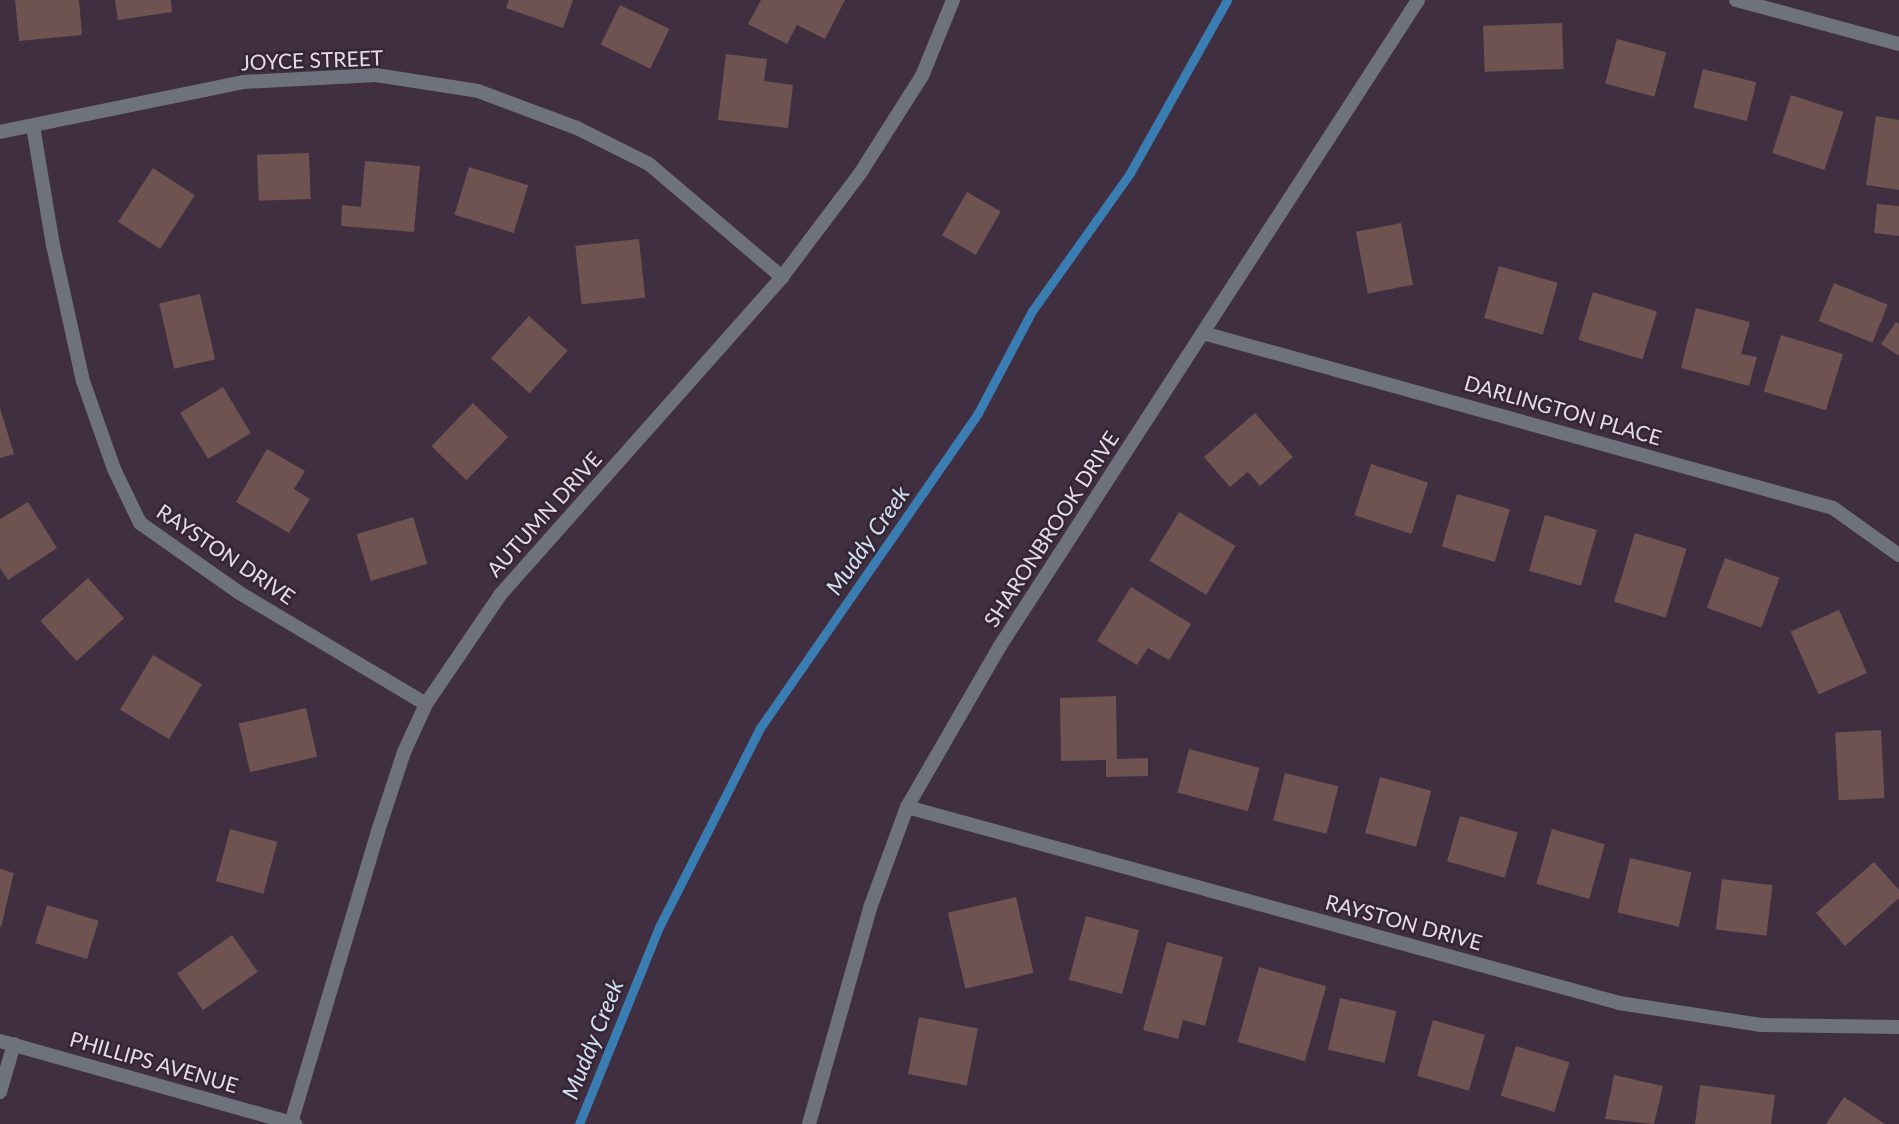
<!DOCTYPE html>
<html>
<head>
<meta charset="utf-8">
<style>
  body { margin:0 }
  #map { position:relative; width:1899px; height:1124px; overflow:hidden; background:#3f2f40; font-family:Lato,sans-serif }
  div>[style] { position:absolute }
  .stream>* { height:9px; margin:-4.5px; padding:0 4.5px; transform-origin:4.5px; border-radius:4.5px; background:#3a7db3 }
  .building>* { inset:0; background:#6e5350; transform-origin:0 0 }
  .minor>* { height:14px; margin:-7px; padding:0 7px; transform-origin:7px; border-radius:7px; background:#6d727c }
  .tertiary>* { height:14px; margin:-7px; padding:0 7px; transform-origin:7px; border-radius:7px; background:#6d727c }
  span { translate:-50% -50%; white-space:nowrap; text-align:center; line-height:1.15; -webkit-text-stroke:5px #352535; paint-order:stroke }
  .street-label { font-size:21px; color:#e6dce7 }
  .water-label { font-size:23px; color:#d1e2f1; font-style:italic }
</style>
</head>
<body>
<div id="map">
  <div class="stream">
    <div style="left:579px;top:1124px;width:213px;rotate:-67.9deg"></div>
    <div style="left:659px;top:927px;width:223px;rotate:-63.1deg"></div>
    <div style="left:760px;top:728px;width:383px;rotate:-55.3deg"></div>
    <div style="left:978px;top:413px;width:115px;rotate:-62.1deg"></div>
    <div style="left:1032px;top:311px;width:169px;rotate:-54.6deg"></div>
    <div style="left:1130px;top:173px;width:198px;rotate:-60.7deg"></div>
  </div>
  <div class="building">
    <div style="clip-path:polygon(15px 0,79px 0,82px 35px,19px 41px)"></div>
    <div style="clip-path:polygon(115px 0,171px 0,172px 12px,118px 20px)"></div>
    <div style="clip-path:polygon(509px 0,573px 0,563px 28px,506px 8px)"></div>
    <div style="clip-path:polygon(761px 0,845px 0,825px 39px,797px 25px,787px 44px,748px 24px)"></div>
    <div style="left:620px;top:5px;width:55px;height:44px;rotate:26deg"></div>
    <div style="left:1562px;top:23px;width:46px;height:79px;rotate:88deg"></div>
    <div style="left:1617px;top:39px;width:51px;height:46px;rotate:15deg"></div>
    <div style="clip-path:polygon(726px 54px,767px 59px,764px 81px,793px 85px,788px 128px,718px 120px)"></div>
    <div style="left:1703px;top:69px;width:55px;height:40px;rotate:14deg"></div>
    <div style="left:1791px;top:95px;width:55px;height:61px;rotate:18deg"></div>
    <div style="clip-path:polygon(1876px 116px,1899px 120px,1899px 190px,1866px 185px)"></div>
    <div style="left:309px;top:153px;width:46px;height:52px;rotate:88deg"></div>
    <div style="clip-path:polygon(365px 161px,420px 166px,414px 232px,341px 226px,342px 205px,361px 207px)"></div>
    <div style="left:469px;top:167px;width:62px;height:50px;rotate:17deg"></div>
    <div style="left:153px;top:168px;width:50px;height:64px;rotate:33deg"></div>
    <div style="left:967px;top:192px;width:39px;height:50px;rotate:30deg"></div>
    <div style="clip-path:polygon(1877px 204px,1899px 206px,1899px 236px,1874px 233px)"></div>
    <div style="left:1401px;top:223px;width:63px;height:46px;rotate:79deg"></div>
    <div style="left:639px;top:239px;width:59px;height:64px;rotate:84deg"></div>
    <div style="left:1499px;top:266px;width:61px;height:54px;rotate:16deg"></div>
    <div style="left:1834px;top:283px;width:58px;height:41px;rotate:22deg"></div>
    <div style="left:1593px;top:292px;width:67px;height:50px;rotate:17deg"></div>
    <div style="left:200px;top:294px;width:67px;height:42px;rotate:77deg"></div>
    <div style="clip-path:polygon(1696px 308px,1750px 322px,1741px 354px,1757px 357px,1749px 386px,1681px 368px)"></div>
    <div style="left:529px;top:316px;width:52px;height:57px;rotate:42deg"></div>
    <div style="clip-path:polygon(1896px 322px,1899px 324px,1899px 356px,1881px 344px)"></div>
    <div style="left:1781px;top:335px;width:65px;height:59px;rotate:17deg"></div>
    <div style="left:223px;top:387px;width:54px;height:50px;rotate:59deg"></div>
    <div style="left:473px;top:403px;width:49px;height:60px;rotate:44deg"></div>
    <div style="clip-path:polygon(0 408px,14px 454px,0 458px)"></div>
    <div style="clip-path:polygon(1255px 413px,1293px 457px,1260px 486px,1248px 472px,1230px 487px,1204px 457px)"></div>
    <div style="clip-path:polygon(267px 449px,305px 471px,294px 489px,310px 499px,289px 533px,236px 502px)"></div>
    <div style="left:1371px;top:464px;width:60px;height:54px;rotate:18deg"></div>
    <div style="left:1457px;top:494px;width:55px;height:55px;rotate:16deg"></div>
    <div style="clip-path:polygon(28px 502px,57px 548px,8px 580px,0 568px,0 519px)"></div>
    <div style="left:1179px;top:512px;width:66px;height:57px;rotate:31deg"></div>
    <div style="left:1545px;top:515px;width:54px;height:58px;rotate:16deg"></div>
    <div style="left:413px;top:517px;width:49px;height:59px;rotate:73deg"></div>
    <div style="left:1635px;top:533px;width:54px;height:72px;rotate:17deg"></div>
    <div style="left:1725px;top:558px;width:58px;height:53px;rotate:20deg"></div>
    <div style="left:88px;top:578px;width:54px;height:64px;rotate:48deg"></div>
    <div style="clip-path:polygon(1131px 587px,1191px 624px,1169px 660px,1148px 648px,1137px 665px,1097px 641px)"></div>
    <div style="left:1839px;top:610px;width:69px;height:53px;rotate:66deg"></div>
    <div style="left:153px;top:655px;width:57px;height:64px;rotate:31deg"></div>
    <div style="clip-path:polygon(1116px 696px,1117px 759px,1148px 758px,1148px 776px,1106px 777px,1106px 760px,1061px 761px,1060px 698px)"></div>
    <div style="left:306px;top:708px;width:50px;height:69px;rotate:77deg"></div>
    <div style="left:1881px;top:730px;width:68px;height:46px;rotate:87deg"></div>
    <div style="left:1189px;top:749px;width:73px;height:45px;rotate:15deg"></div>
    <div style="left:1285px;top:773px;width:55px;height:49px;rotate:14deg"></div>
    <div style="left:1380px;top:777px;width:53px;height:58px;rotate:15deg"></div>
    <div style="left:1460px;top:816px;width:60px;height:47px;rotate:16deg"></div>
    <div style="left:230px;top:829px;width:49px;height:54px;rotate:15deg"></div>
    <div style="left:1552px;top:829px;width:55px;height:57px;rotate:16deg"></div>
    <div style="left:1630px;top:858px;width:63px;height:56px;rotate:13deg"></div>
    <div style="clip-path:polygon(1874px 862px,1899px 890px,1899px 898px,1845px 946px,1816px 913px)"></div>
    <div style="clip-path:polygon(0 869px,14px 873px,1px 927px,0 926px)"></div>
    <div style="left:1722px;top:879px;width:51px;height:51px;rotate:7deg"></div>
    <div style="left:1016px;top:897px;width:78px;height:70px;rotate:77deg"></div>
    <div style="left:47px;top:905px;width:54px;height:40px;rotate:17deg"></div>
    <div style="left:1086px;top:916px;width:55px;height:66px;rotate:15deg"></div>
    <div style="left:232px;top:935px;width:45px;height:67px;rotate:55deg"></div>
    <div style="clip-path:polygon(1167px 942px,1223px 957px,1205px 1026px,1183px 1020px,1178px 1039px,1143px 1030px)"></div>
    <div style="left:1259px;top:967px;width:70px;height:78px;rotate:16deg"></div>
    <div style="left:1340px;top:998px;width:58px;height:53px;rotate:13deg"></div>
    <div style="left:919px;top:1017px;width:60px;height:58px;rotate:11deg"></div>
    <div style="left:1433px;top:1020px;width:54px;height:58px;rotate:16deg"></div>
    <div style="left:1516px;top:1046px;width:56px;height:52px;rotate:17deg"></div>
    <div style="clip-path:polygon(1614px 1075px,1663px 1086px,1654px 1124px,1605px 1119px)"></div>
    <div style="clip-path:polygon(1700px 1085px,1775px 1095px,1771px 1124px,1695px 1124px)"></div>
    <div style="clip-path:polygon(1844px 1097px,1885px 1124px,1826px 1124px)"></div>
  </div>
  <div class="minor">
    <div style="left:1736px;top:0;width:169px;rotate:15.1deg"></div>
    <div style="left:33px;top:126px;width:121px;rotate:80.5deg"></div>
    <div style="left:53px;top:245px;width:139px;rotate:77.6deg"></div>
    <div style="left:83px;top:381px;width:93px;rotate:70.6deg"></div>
    <div style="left:114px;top:469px;width:60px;rotate:64.3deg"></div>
    <div style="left:140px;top:523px;width:120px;rotate:35.1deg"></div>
    <div style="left:238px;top:592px;width:219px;rotate:30.8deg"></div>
    <div style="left:0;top:132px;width:248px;rotate:-11.6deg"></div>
    <div style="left:243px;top:82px;width:133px;rotate:-3deg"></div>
    <div style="left:376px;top:75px;width:103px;rotate:8.9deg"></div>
    <div style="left:478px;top:91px;width:106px;rotate:20.5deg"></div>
    <div style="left:577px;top:128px;width:80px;rotate:26.6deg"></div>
    <div style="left:649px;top:164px;width:175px;rotate:40.4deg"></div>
    <div style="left:1203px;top:333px;width:654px;rotate:15.52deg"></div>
    <div style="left:1833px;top:508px;width:81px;rotate:35.5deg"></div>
    <div style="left:907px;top:807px;width:738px;rotate:15.39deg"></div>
    <div style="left:1619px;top:1003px;width:144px;rotate:8.8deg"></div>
    <div style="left:1761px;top:1025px;width:138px;rotate:0.8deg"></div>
    <div style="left:0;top:1092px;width:50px;rotate:-73.7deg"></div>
    <div style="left:291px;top:1123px;width:311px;rotate:-73.4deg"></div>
    <div style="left:380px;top:825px;width:77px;rotate:-71.8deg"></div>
    <div style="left:404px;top:752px;width:53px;rotate:-65.4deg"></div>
    <div style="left:426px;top:704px;width:132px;rotate:-55.8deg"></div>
    <div style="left:500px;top:595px;width:425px;rotate:-48.4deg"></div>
    <div style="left:782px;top:277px;width:131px;rotate:-53deg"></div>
    <div style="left:861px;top:172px;width:114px;rotate:-57.6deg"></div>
    <div style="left:922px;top:76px;width:82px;rotate:-67.8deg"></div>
    <div style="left:809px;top:1124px;width:224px;rotate:-74.2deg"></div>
    <div style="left:870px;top:908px;width:108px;rotate:-69.9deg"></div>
    <div style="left:907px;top:807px;width:186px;rotate:-60deg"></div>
    <div style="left:1000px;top:646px;width:769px;rotate:-57.09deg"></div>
  </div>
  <div class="tertiary">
    <div style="left:0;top:1041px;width:307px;rotate:15.7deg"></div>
  </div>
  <div class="street-label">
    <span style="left:312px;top:60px;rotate:-2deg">JOYCE STREET</span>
    <span style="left:1563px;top:410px;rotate:16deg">DARLINGTON PLACE</span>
    <span style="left:544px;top:514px;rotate:-48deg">AUTUMN DRIVE</span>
    <span style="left:1051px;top:529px;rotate:-57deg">SHARONBROOK DRIVE</span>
    <span style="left:226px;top:554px;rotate:34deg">RAYSTON DRIVE</span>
    <span style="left:1404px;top:922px;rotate:15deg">RAYSTON DRIVE</span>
    <span style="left:154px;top:1062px;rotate:16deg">PHILLIPS AVENUE</span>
  </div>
  <div class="water-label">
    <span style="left:867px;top:540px;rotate:-55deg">Muddy Creek</span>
    <span style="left:592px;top:1039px;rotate:-68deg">Muddy Creek</span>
  </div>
</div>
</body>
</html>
